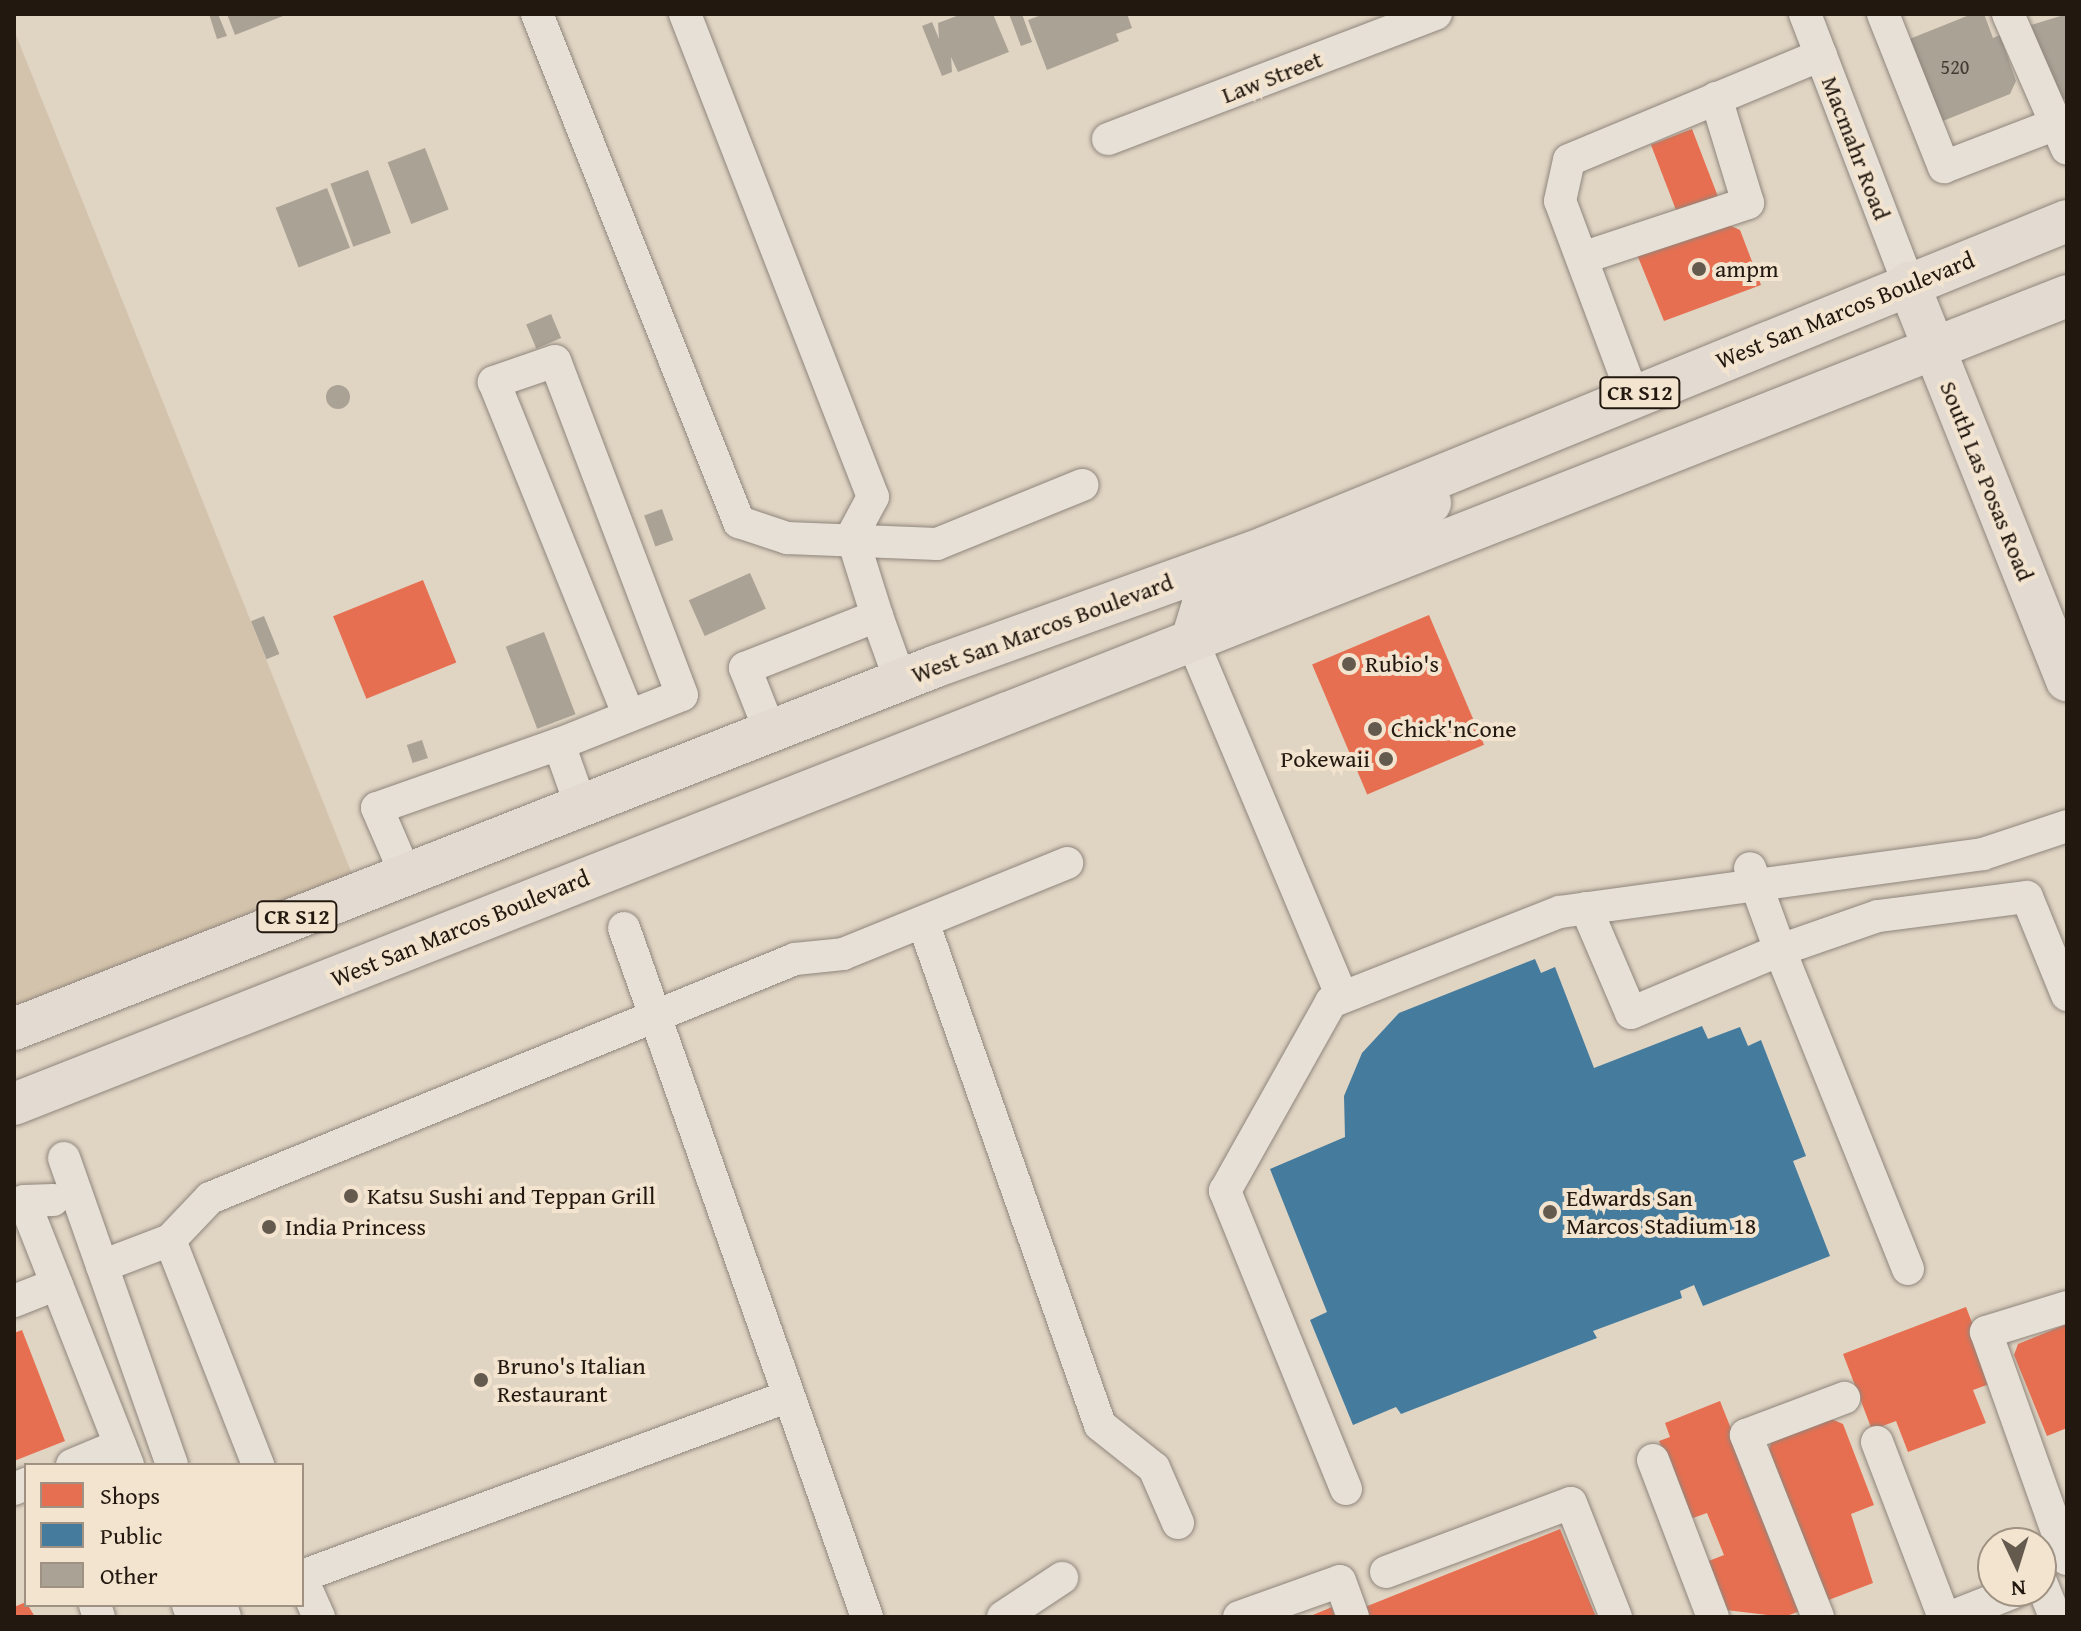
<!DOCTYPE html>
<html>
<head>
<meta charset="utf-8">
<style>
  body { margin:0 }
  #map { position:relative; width:2081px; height:1631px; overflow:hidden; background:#e0d4c3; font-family:"Gentium Book Plus",serif }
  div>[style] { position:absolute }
  .green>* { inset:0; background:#d4c3ac }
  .shops>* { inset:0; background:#e76f51; transform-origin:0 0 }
  .public>* { inset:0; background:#457b9d }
  .building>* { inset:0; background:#aba296; transform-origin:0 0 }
  .round { border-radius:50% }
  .roads { filter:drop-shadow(0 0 2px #8f867c) drop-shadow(0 0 2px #8f867c) }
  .minor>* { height:32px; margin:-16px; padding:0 16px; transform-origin:16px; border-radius:16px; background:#e7e0d7 }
  .major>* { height:42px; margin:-21px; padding:0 21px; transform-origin:21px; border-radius:21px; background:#e3dbd1 }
  .dots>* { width:22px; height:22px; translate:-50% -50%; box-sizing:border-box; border:4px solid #f3e4d0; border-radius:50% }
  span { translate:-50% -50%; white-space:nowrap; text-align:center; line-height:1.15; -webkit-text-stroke:8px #f3e4d0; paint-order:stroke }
  .number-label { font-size:20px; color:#443a31 }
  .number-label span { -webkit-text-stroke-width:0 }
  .shield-label span { padding:2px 6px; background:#f3e4d0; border:2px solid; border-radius:6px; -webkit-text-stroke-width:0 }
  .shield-label { font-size:22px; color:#22180f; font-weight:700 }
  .street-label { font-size:24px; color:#22180f }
  .poi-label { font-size:24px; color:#22180f }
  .left { translate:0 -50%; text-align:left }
  .right { translate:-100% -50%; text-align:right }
  .frame { position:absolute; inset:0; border:16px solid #22180f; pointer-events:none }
  .legend { position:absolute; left:24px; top:1463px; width:280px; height:144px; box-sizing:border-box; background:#f3e4d0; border:2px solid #9f9283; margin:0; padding:10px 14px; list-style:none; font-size:24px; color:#22180f }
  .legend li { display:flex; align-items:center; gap:16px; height:40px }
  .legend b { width:40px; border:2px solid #9f9283 }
  .north { position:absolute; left:1977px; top:1527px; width:80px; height:80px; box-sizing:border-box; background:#f3e4d0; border:2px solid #9f9283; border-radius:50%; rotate:176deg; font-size:22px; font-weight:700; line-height:32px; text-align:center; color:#22180f }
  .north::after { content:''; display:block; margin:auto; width:28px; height:36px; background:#645a4e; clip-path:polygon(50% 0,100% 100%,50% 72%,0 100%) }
</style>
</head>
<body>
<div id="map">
  <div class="green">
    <div style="clip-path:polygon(14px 30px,352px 874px,14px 1008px)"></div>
  </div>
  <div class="shops">
    <div style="left:1692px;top:129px;width:74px;height:44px;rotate:69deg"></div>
    <div style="clip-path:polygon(1720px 221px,1740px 230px,1761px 285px,1664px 321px,1636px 252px)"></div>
    <div style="left:423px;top:580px;width:89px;height:97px;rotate:68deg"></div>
    <div style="left:1429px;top:615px;width:141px;height:127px;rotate:67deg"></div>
    <div style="clip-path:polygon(1966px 1307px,1995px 1382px,1973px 1390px,1986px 1423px,1908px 1452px,1896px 1421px,1872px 1430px,1843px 1354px)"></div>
    <div style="clip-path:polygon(2067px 1324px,2067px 1428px,2047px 1436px,2014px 1355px,2018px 1344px)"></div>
    <div style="clip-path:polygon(22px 1330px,65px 1441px,14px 1461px,14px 1333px)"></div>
    <div style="clip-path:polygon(1720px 1401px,1803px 1610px,1784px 1617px,1726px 1610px,1706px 1562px,1724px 1555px,1707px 1513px,1693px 1518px,1684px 1504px,1659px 1441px,1670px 1437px,1665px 1423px)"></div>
    <div style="clip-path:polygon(1829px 1418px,1843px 1424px,1874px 1505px,1851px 1514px,1873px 1583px,1826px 1601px,1768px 1452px,1772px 1440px)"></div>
    <div style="clip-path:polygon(1560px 1529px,1596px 1617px,1369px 1617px,1365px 1607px)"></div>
    <div style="clip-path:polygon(26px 1602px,35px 1617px,14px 1617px,14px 1607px)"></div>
    <div style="clip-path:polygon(1332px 1607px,1335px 1617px,1308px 1617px)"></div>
  </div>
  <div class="public">
    <div style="clip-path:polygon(1535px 959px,1541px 973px,1555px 967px,1594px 1068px,1702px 1026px,1708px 1039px,1740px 1027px,1748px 1046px,1761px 1040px,1806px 1156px,1793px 1161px,1830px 1256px,1703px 1306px,1694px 1285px,1680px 1291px,1682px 1298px,1593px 1331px,1597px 1338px,1401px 1414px,1396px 1407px,1353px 1425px,1310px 1320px,1327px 1312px,1270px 1169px,1345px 1137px,1344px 1096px,1362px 1053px,1399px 1013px)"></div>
  </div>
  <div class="building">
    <div style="clip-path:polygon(209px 14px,218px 14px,227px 36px,217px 39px)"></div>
    <div style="clip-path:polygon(227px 14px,288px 14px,235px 35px)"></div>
    <div style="clip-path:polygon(962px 14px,993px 14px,1009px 52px,958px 72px,951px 57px,952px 72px,942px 76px,922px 26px,932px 22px,939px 39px,938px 23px)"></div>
    <div style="clip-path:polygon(1009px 14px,1022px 14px,1032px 42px,1021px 46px)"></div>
    <div style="clip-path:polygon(1044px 14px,1127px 14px,1132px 28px,1116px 34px,1119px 41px,1047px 70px,1028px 20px)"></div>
    <div style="clip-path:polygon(1972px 14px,1984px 14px,1993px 38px,2000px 35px,2016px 81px,2010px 94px,1938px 123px,1902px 42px)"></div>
    <div style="clip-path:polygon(2067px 14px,2067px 99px,2060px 101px,2031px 25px)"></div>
    <div style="left:425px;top:148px;width:66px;height:40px;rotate:69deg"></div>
    <div style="left:368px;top:170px;width:67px;height:40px;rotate:70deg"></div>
    <div style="left:327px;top:188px;width:64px;height:55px;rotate:69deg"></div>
    <div style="left:551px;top:314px;width:26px;height:27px;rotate:67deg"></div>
    <div class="round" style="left:326px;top:385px;width:24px;height:24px"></div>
    <div style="left:662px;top:509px;width:33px;height:19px;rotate:70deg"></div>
    <div style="left:750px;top:573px;width:39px;height:67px;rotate:66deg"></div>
    <div style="left:264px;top:616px;width:41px;height:14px;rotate:68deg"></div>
    <div style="left:544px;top:632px;width:88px;height:41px;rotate:69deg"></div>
    <div style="left:422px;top:740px;width:19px;height:16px;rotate:72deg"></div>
  </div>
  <div class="roads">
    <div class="minor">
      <div style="left:537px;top:14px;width:547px;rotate:68.32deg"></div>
      <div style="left:739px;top:522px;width:51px;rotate:18.4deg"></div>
      <div style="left:787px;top:538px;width:150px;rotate:2.3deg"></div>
      <div style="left:937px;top:544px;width:157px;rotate:-22.1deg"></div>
      <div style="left:685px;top:14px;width:518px;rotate:68.73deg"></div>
      <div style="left:873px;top:497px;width:44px;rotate:118.3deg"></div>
      <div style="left:852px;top:536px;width:84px;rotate:72.6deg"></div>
      <div style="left:1805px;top:14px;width:288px;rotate:69deg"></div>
      <div style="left:1883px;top:14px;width:165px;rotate:68.3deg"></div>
      <div style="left:1944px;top:167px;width:120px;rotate:-21deg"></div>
      <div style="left:2008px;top:14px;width:147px;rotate:66.4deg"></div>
      <div style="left:1108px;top:139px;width:351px;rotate:-20.9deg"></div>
      <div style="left:1582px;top:258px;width:175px;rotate:-18.3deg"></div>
      <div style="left:1748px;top:203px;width:110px;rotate:-106.9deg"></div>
      <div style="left:1633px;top:396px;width:208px;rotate:-110.5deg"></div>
      <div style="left:1560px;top:201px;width:42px;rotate:-77.6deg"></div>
      <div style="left:1569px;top:160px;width:273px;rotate:-22.6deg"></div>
      <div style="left:1192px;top:640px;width:387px;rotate:67.2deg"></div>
      <div style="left:770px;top:731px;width:68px;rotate:-111.6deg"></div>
      <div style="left:745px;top:668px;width:142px;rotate:-21.5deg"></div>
      <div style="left:877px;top:616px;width:68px;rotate:70.2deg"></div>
      <div style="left:559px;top:744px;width:66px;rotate:70.5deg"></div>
      <div style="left:406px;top:875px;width:73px;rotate:-113.4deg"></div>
      <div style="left:377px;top:808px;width:193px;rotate:-19.4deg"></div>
      <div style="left:559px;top:744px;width:132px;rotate:-21.7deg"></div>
      <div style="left:682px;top:695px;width:357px;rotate:-110.8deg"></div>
      <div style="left:555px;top:361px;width:65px;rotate:161deg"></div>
      <div style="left:494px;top:382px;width:360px;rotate:68deg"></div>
      <div style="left:1586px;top:908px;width:114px;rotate:66.8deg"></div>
      <div style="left:1631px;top:1013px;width:162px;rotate:-22.9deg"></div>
      <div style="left:1780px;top:950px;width:87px;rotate:-110.1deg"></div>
      <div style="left:923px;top:922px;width:533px;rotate:70.61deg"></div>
      <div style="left:1100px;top:1425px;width:69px;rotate:38.5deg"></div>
      <div style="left:1154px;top:1468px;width:60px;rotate:66.4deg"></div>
      <div style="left:624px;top:928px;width:731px;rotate:70.57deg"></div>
      <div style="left:64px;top:1158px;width:325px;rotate:70.6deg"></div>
      <div style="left:53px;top:1200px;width:29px;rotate:178deg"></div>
      <div style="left:24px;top:1201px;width:284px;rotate:68.5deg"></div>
      <div style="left:170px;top:1240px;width:242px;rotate:68.6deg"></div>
      <div style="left:102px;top:1266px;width:73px;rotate:-20.9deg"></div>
      <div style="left:170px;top:1240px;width:58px;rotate:-46.4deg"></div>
      <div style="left:210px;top:1198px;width:632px;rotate:-22.22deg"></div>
      <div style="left:795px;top:959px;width:48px;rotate:-5.9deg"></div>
      <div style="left:843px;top:954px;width:242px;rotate:-22.1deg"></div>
      <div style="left:1908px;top:1269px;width:344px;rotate:-111.9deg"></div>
      <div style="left:1780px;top:950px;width:104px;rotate:-19.1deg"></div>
      <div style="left:1878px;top:916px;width:150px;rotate:-7.3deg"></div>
      <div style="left:2027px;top:897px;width:106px;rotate:67.8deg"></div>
      <div style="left:14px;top:1301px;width:46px;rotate:-21.6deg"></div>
      <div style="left:2067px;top:1307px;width:85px;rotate:162.8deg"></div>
      <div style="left:1986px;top:1332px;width:241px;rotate:70.4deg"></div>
      <div style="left:1877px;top:1442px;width:187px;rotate:69.1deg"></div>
      <div style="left:1653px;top:1460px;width:168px;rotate:69.1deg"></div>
      <div style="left:72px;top:1465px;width:52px;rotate:-22.6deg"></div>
      <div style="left:14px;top:1489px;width:13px;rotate:-23deg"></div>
      <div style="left:1346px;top:1489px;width:322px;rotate:-112.1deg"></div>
      <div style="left:1225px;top:1191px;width:217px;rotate:-60.7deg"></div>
      <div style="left:1331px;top:1002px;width:246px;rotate:-21.5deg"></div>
      <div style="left:1560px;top:912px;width:427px;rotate:-7.8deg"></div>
      <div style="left:1983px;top:854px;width:89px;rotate:-18.4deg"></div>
      <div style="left:1386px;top:1572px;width:197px;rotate:-20.5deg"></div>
      <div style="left:1571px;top:1503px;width:123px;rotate:68.5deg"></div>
      <div style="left:302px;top:1576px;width:519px;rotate:-20.28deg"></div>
      <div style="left:302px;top:1579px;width:42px;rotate:65.9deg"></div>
      <div style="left:2041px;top:1582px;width:38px;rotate:68deg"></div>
      <div style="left:95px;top:1605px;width:13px;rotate:72deg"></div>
      <div style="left:188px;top:1605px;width:13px;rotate:67deg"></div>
      <div style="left:221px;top:1605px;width:13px;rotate:72deg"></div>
      <div style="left:1003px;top:1617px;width:71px;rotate:-33.5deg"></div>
      <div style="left:1239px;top:1617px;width:107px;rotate:-19.6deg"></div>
      <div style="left:1340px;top:1581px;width:38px;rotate:70deg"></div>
      <div style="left:1818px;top:1617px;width:196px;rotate:-111.6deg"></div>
      <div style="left:1746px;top:1435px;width:105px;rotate:-20.7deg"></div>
      <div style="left:1951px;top:1617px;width:71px;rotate:-21.5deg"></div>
    </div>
    <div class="major">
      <div style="left:1908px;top:283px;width:428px;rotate:68.2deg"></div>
      <div style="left:1192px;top:640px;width:39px;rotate:-73deg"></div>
      <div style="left:1203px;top:603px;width:191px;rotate:-21.9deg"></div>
      <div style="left:1380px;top:532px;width:58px;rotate:-30.1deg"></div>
      <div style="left:14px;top:1029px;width:989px;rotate:-21.48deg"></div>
      <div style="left:934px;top:667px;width:351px;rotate:-19.8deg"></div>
      <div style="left:1264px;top:548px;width:867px;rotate:-22.16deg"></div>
      <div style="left:14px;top:1104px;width:2206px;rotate:-21.48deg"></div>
    </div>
  </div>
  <div class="dots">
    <div style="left:1699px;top:269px;background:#645a4e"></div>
    <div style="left:1349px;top:664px;background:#645a4e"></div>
    <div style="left:1375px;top:729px;background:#645a4e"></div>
    <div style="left:1386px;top:759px;background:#645a4e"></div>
    <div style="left:351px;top:1196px;background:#645a4e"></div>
    <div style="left:1550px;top:1212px;background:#645a4e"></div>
    <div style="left:269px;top:1227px;background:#645a4e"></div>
    <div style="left:481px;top:1380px;background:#645a4e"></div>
  </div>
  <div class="number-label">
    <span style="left:1955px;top:66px">520</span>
  </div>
  <div class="shield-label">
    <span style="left:1640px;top:393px">CR S12</span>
    <span style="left:297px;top:917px">CR S12</span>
  </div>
  <div class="street-label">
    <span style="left:1272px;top:77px;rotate:-21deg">Law Street</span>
    <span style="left:1856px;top:148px;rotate:69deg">Macmahr Road</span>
    <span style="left:1845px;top:310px;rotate:-22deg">West San Marcos Boulevard</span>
    <span style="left:1987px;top:481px;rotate:68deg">South Las Posas Road</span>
    <span style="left:1042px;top:628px;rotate:-20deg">West San Marcos Boulevard</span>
    <span style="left:460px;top:928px;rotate:-22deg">West San Marcos Boulevard</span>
  </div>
  <div class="poi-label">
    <span class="left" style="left:1715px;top:269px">ampm</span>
    <span class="left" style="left:1365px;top:664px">Rubio's</span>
    <span class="left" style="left:1391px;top:729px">Chick'nCone</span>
    <span class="right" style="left:1370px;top:759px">Pokewaii</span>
    <span class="left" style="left:367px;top:1196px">Katsu Sushi and Teppan Grill</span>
    <span class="left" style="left:1566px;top:1212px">Edwards San<br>Marcos Stadium 18</span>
    <span class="left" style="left:285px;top:1227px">India Princess</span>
    <span class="left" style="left:497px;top:1380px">Bruno's Italian<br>Restaurant</span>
  </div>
  <div class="frame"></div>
  <ul class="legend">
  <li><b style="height:22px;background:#e76f51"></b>Shops</li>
  <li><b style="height:22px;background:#457b9d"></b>Public</li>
  <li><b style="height:22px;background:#aba296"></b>Other</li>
  </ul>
  <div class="north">N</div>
</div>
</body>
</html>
